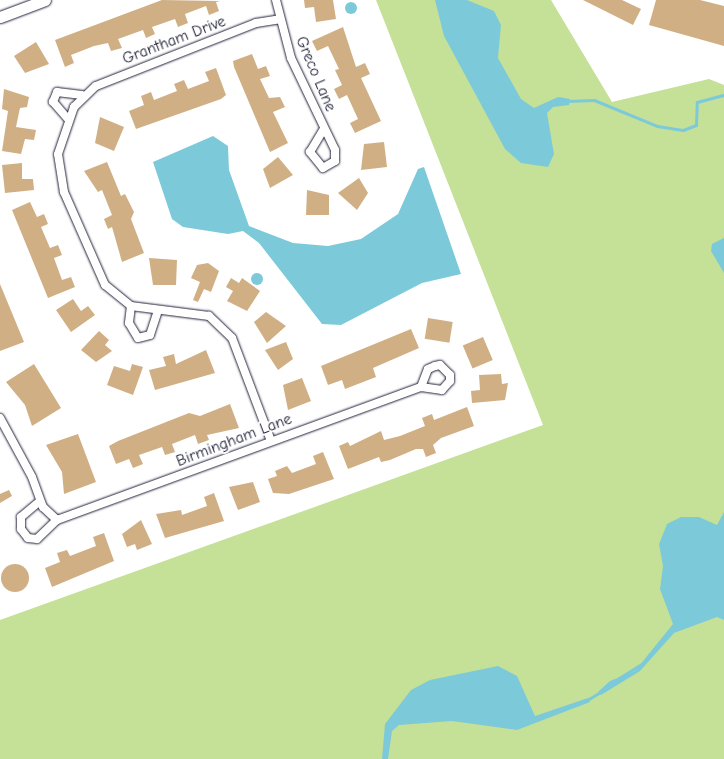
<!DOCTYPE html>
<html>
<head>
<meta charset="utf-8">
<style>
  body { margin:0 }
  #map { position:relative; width:724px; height:759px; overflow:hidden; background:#fff; font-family:"Comic Neue",sans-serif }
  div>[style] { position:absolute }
  .green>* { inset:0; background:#c5e097 }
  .water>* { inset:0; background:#7ccad9 }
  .round { border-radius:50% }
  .stream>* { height:3px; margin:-1.5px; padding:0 1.5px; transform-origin:1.5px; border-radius:1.5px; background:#7ccad9 }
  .building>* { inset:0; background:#d1af84; transform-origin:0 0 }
  .roads { filter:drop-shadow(0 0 1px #22223b) drop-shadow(0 0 1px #22223b) }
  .street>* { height:8px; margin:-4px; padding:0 4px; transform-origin:4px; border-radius:4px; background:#fff }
  .secondary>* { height:11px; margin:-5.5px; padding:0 5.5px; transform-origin:5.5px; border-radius:5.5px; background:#fff }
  span { translate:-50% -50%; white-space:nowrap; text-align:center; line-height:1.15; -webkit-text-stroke:4px #fff; paint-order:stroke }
  .street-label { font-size:16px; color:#22223b }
</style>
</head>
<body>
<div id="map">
  <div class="green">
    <div style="clip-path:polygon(376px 0,551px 0,612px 102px,709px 79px,724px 85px,724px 759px,0 759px,0 620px,543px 425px)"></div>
  </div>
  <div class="water">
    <div style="clip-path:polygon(435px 0,467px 0,494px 11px,501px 25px,498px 58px,521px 99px,534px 108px,558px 97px,570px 99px,569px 105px,553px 107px,547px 113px,554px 154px,548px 167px,521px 163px,505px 149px,444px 36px)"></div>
    <div class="round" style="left:345px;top:2px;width:12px;height:12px"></div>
    <div style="clip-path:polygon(213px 136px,228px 146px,229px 170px,249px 226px,293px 243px,328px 246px,361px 239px,398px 214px,418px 169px,424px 167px,461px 274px,422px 283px,341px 325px,322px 324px,259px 243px,243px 231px,228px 234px,183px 227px,172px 219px,153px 162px)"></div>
    <div style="clip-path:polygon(724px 238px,724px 273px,711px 251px,712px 244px)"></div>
    <div class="round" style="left:251px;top:273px;width:12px;height:12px"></div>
    <div style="clip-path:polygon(724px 512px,724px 620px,717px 617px,674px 633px,640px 671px,601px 695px,598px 692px,610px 681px,635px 671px,673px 624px,660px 589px,663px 566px,659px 544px,667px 524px,681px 517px,699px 517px,717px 525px)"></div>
    <div style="clip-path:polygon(498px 666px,517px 676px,535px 716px,588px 698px,590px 702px,517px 730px,452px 721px,399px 725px,392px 731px,388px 759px,382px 759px,385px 724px,411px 690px,430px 680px)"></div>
  </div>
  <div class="stream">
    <div style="left:566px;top:101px;width:28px;rotate:-2deg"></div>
    <div style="left:594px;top:100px;width:68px;rotate:22.4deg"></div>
    <div style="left:657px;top:126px;width:26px;rotate:9deg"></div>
    <div style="left:683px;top:130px;width:14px;rotate:-21deg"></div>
    <div style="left:696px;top:125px;width:23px;rotate:-88deg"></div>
    <div style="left:697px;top:102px;width:28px;rotate:-15deg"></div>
    <div style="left:619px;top:678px;width:26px;rotate:-32deg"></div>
    <div style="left:587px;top:700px;width:17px;rotate:-31deg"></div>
  </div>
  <div class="building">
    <div style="clip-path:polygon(162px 0,220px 1px,216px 2px,219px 11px,209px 15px,206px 6px,185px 14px,188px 23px,178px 27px,175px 19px,152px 27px,155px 34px,146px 38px,143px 30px,118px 39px,122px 48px,111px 51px,108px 43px,94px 46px,71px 55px,74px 63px,65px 67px,55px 40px)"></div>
    <div style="clip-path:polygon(304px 0,333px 0,336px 19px,316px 22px,314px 7px,305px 8px)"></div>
    <div style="clip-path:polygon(583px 0,622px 0,641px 9px,633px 25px)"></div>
    <div style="clip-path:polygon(656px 0,700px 0,724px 6px,724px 46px,649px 25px)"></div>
    <div style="clip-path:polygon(343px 27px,356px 67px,365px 63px,370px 74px,361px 78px,381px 121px,355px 133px,350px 123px,358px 119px,347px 95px,339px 99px,334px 89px,342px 85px,335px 70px,339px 69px,328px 46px,317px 51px,312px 41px)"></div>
    <div style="clip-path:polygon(36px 42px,49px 64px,25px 73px,14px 56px)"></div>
    <div style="clip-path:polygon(252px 54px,258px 69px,266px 66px,270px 76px,260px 79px,269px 98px,280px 97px,285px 107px,273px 112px,288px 143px,270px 152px,234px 67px,233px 61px)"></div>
    <div style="clip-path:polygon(216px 68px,226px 95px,221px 99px,136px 129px,129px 111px,144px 105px,141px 96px,151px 92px,154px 100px,177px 91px,174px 84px,184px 80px,188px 89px,209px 81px,205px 72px)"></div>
    <div style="clip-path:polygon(4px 89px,29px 97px,27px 107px,20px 108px,16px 127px,36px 130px,34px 140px,25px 139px,21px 154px,2px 151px,8px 111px,2px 109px)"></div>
    <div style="clip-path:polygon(100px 117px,124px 127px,114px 151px,95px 143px)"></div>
    <div style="clip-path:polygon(384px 142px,387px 167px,361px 170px,364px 144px)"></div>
    <div style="clip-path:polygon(278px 157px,293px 175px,270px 188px,263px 169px)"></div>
    <div style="clip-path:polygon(107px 162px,121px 196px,125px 194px,134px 212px,131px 219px,144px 253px,122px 262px,112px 227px,108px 229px,104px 219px,112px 215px,102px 190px,98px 192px,84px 171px)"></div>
    <div style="clip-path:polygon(22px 163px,22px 179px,33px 179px,34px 190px,5px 193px,2px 165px)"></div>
    <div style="clip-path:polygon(359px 178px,368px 193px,357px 210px,338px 193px)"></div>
    <div style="clip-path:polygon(307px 190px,329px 195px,329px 215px,306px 215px)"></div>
    <div style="clip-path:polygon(30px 202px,37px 217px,44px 214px,48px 224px,41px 227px,50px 248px,58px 245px,62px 255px,54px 258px,62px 280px,71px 277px,75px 287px,48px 298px,12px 210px)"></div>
    <div style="clip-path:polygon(149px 258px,177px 260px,176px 285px,153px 285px)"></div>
    <div style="clip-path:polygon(208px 263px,219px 271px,211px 292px,204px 289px,198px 302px,193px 300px,200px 282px,191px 278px,197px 265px)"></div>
    <div style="clip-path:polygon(231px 278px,239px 283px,242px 278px,260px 291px,247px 311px,227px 301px,233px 291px,226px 287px)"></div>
    <div style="clip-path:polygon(0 284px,24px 342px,0 351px)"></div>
    <div style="clip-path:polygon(73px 299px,81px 311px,88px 306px,95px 315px,71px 332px,56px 310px)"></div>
    <div style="clip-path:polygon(266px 312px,286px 326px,267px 343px,254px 322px)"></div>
    <div style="left:428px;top:318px;width:25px;height:21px;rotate:9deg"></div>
    <div style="clip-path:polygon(411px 329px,419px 348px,373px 368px,376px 377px,345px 389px,342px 380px,328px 385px,321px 366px)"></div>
    <div style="clip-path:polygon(99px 331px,109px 340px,105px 345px,112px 351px,96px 362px,81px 350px)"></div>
    <div style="left:483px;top:337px;width:25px;height:22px;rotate:67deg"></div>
    <div style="clip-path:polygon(286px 342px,293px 359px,278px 370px,265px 350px)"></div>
    <div style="clip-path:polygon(206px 350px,215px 373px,155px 390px,149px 370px,166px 366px,163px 357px,174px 354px,176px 364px)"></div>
    <div style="clip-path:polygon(34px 364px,61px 408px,32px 426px,25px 405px,6px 382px)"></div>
    <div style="clip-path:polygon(132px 364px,143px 367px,133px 395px,107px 385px,114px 366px,130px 371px)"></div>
    <div style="clip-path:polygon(501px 374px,502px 384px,508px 383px,505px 400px,472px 403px,471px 391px,480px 390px,479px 375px)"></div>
    <div style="clip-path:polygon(302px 378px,311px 401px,288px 410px,283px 385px)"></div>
    <div style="clip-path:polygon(230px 404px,239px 428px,207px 435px,209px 440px,198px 444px,195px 435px,172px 444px,175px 452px,165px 455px,162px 447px,139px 455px,143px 464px,133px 468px,129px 459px,116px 464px,109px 446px,118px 441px,189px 413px,200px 416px)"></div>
    <div style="clip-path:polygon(467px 407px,474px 426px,441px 438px,433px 445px,436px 453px,426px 457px,423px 449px,416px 449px,390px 460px,381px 462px,379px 457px,348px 469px,339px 446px,348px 442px,350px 446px,381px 431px,384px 440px,400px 436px,425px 426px,422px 418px,432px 414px,434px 420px)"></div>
    <div style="clip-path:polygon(78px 434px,96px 482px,64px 494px,62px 472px,46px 445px)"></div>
    <div style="clip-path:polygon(323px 452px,334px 479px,289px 494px,273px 493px,268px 479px,277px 476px,275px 471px,287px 466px,292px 473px,316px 464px,313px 456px)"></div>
    <div style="clip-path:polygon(253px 482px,260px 502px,238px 510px,229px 487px)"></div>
    <div style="clip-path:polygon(9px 490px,12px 496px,0 503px,0 494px)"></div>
    <div style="clip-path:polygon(214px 493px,224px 521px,165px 538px,156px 514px,181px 510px,182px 515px,207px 506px,204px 497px)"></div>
    <div style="clip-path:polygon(141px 520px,152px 544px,137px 550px,135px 544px,127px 547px,122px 534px)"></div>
    <div style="clip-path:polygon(104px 533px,114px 561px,52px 587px,45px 568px,60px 562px,57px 553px,67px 550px,70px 556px,96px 546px,93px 537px)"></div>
    <div class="round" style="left:1px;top:564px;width:28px;height:28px"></div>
  </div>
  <div class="roads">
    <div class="street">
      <div style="left:276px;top:0;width:60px;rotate:75.5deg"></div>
      <div style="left:291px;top:58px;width:102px;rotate:64.4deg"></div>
      <div style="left:335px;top:150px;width:11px;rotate:90deg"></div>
      <div style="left:335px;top:161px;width:14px;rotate:150deg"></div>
      <div style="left:323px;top:168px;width:21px;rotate:-129deg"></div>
      <div style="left:310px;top:152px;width:27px;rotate:-59deg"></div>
      <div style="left:68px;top:119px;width:23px;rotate:-131deg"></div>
      <div style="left:53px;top:102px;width:11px;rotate:-68deg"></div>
      <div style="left:57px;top:92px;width:25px;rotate:7deg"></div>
      <div style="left:131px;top:306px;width:17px;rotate:97deg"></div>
      <div style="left:129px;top:323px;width:17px;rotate:59deg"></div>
      <div style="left:138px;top:338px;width:12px;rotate:-14deg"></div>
      <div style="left:150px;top:335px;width:25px;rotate:-72deg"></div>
      <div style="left:0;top:418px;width:67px;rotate:61.5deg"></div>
      <div style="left:32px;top:477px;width:32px;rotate:70deg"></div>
      <div style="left:43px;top:507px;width:19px;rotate:43deg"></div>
      <div style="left:57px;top:520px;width:388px;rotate:-20.1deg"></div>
      <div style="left:421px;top:387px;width:19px;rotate:-69deg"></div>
      <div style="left:428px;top:369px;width:8px;rotate:-23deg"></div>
      <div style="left:435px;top:366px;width:5px;rotate:-11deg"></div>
      <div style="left:440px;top:365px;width:14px;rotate:45deg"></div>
      <div style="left:450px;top:375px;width:6px;rotate:90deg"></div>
      <div style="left:450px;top:381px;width:12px;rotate:132deg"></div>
      <div style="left:442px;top:390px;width:21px;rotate:-172deg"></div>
      <div style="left:271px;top:441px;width:110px;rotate:-110.7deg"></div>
      <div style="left:232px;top:338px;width:32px;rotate:-136deg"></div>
      <div style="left:209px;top:316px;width:79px;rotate:-172.7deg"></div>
      <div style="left:131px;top:306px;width:33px;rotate:-141deg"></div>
      <div style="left:105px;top:285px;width:102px;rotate:-113.8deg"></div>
      <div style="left:64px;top:192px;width:38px;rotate:-99deg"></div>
      <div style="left:58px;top:154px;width:50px;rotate:-71.2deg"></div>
      <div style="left:74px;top:107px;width:30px;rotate:-44deg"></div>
      <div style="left:96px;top:86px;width:172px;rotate:-21.5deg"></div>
      <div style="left:256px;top:23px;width:24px;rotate:-9deg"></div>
      <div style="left:40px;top:501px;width:25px;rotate:140deg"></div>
      <div style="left:21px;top:517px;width:12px;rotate:90deg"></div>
      <div style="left:21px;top:529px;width:11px;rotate:52deg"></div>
      <div style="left:28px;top:538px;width:9px;rotate:6deg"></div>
      <div style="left:37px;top:539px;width:28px;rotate:-44deg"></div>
    </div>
    <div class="secondary">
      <div style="left:0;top:17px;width:48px;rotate:-20.7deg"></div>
    </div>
  </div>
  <div class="street-label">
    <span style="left:174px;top:40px;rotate:-21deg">Grantham Drive</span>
    <span style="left:316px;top:74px;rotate:67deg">Greco Lane</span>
    <span style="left:234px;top:440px;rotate:-21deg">Birmingham Lane</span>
  </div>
</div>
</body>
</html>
